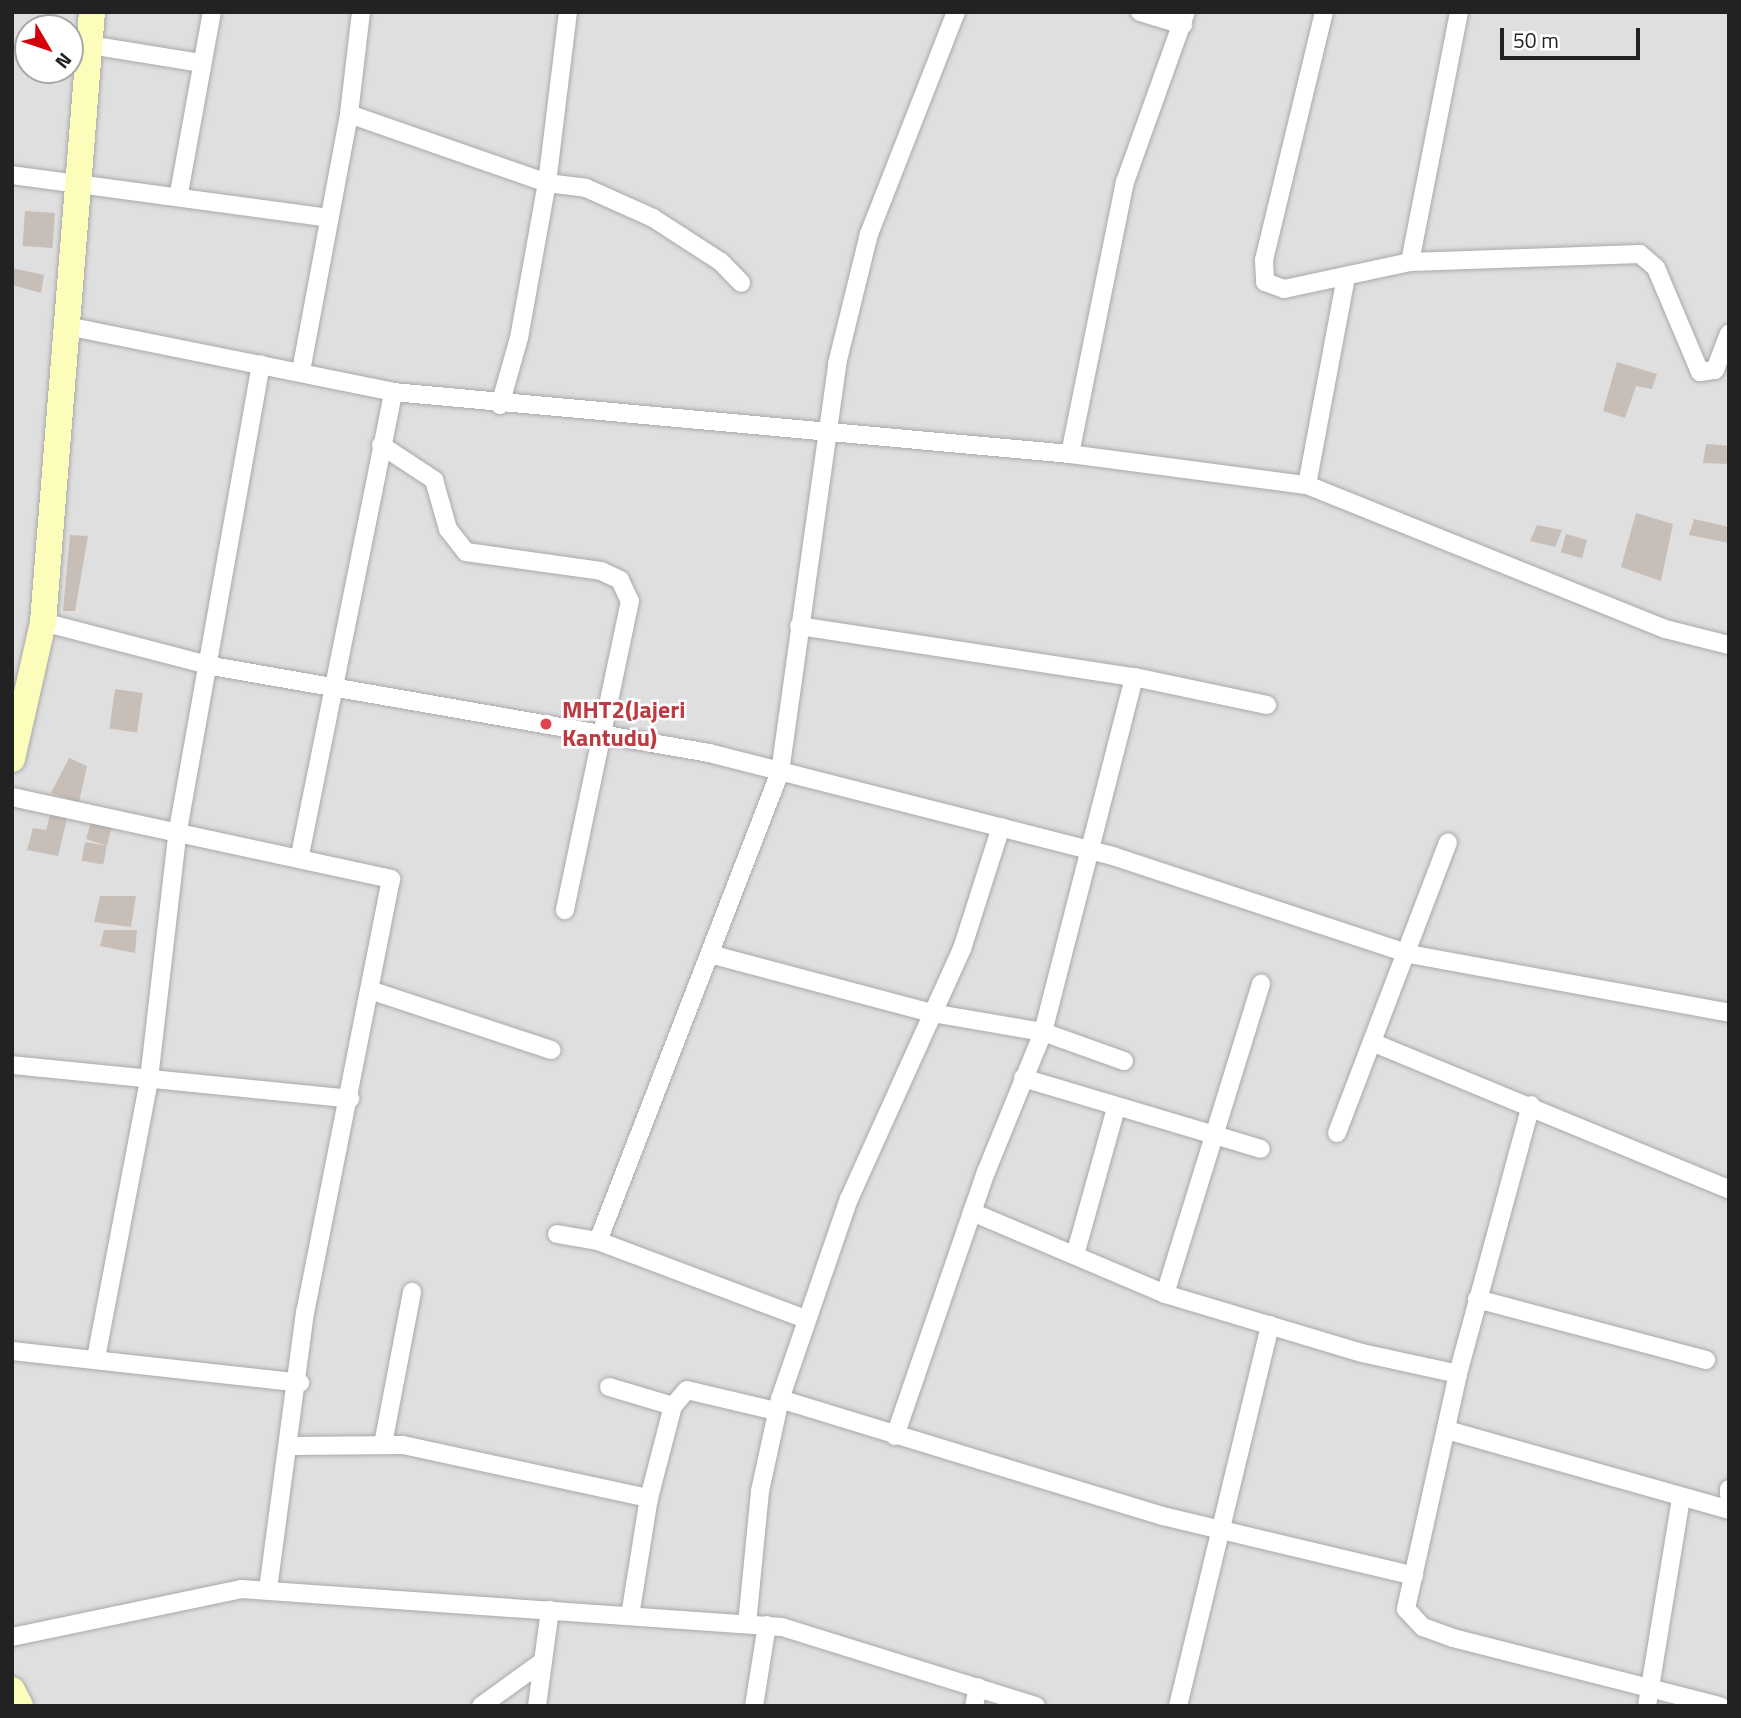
<!DOCTYPE html>
<html>
<head>
<meta charset="utf-8">
<style>
  body { margin:0 }
  #map { position:relative; width:1741px; height:1718px; overflow:hidden; background:#f2eee8; font-family:"Titillium Web",sans-serif }
  div>[style] { position:absolute }
  .residential>* { inset:0; background:#e0dfdf }
  .building>* { inset:0; background:#c7beb7; transform-origin:0 0 }
  .roads { filter:drop-shadow(0 0 2px #a9a9a9) drop-shadow(0 0 2px #a9a9a9) }
  .street>* { height:18px; margin:-9px; padding:0 9px; transform-origin:9px; border-radius:9px; background:#fff }
  .secondary>* { height:26px; margin:-13px; padding:0 13px; transform-origin:13px; border-radius:13px; background:#fdfdbb }
  .dots>* { width:19px; height:19px; translate:-50% -50%; box-sizing:border-box; border:4px solid #fff; border-radius:50% }
  span { translate:-50% -50%; white-space:nowrap; text-align:center; line-height:1.15; -webkit-text-stroke:5px #fff; paint-order:stroke }
  .health-label { font-size:24px; color:#be3a42; font-weight:700 }
  .left { translate:0 -50%; text-align:left }
  .frame { position:absolute; inset:0; border:14px solid #222; pointer-events:none }
  .north { position:absolute; left:14px; top:14px; width:70px; height:70px; box-sizing:border-box; background:#fff; border:2px solid #a7a7a7; border-radius:50%; rotate:129deg; font-size:19px; font-weight:700; line-height:28px; text-align:center; color:#222 }
  .north::after { content:''; display:block; margin:auto; width:24px; height:32px; background:#d3000a; clip-path:polygon(50% 0,100% 100%,50% 72%,0 100%) }
  .scale { position:absolute; left:1500px; top:28px; width:140px; height:32px; box-sizing:border-box; border:4px solid #222; border-top:0; padding-left:9px; font-size:21px; line-height:24px; white-space:nowrap; color:#222; -webkit-text-stroke:5px #fff; paint-order:stroke }
</style>
</head>
<body>
<div id="map">
  <div class="residential">
    <div style="clip-path:polygon(evenodd,12px 12px,1729px 12px,1729px 1706px,12px 1706px,12px 12px,28px 28px,70px 28px,70px 70px,28px 70px,28px 28px)"></div>
  </div>
  <div class="building">
    <div style="left:25px;top:211px;width:30px;height:35px;rotate:4deg"></div>
    <div style="clip-path:polygon(12px 268px,44px 275px,41px 293px,12px 285px)"></div>
    <div style="clip-path:polygon(1617px 362px,1657px 374px,1652px 389px,1636px 386px,1625px 418px,1603px 411px)"></div>
    <div style="clip-path:polygon(1706px 444px,1729px 446px,1729px 464px,1703px 463px)"></div>
    <div style="clip-path:polygon(1636px 513px,1673px 524px,1661px 581px,1621px 567px)"></div>
    <div style="clip-path:polygon(1694px 519px,1729px 527px,1729px 543px,1689px 535px)"></div>
    <div style="clip-path:polygon(1537px 525px,1562px 530px,1555px 547px,1530px 541px)"></div>
    <div style="left:1566px;top:534px;width:22px;height:19px;rotate:16deg"></div>
    <div style="clip-path:polygon(70px 535px,88px 536px,75px 611px,63px 611px)"></div>
    <div style="left:115px;top:689px;width:28px;height:40px;rotate:8deg"></div>
    <div style="clip-path:polygon(69px 758px,87px 766px,79px 802px,51px 793px)"></div>
    <div style="clip-path:polygon(51px 812px,68px 814px,58px 856px,27px 850px,33px 828px,46px 830px)"></div>
    <div style="clip-path:polygon(91px 822px,112px 826px,107px 846px,86px 839px)"></div>
    <div style="left:85px;top:842px;width:22px;height:19px;rotate:10deg"></div>
    <div style="clip-path:polygon(100px 896px,136px 896px,131px 927px,94px 922px)"></div>
    <div style="clip-path:polygon(104px 930px,137px 930px,135px 953px,100px 946px)"></div>
  </div>
  <div class="roads">
    <div class="street">
      <div style="left:1140px;top:12px;width:45px;rotate:16.8deg"></div>
      <div style="left:1324px;top:12px;width:255px;rotate:103.6deg"></div>
      <div style="left:1264px;top:260px;width:22px;rotate:87deg"></div>
      <div style="left:1265px;top:282px;width:20px;rotate:20deg"></div>
      <div style="left:1284px;top:289px;width:129px;rotate:-12.1deg"></div>
      <div style="left:1410px;top:262px;width:230px;rotate:-2deg"></div>
      <div style="left:1640px;top:254px;width:21px;rotate:41deg"></div>
      <div style="left:1656px;top:268px;width:113px;rotate:67.1deg"></div>
      <div style="left:1700px;top:372px;width:15px;rotate:-8deg"></div>
      <div style="left:1715px;top:370px;width:39px;rotate:-69deg"></div>
      <div style="left:90px;top:45px;width:112px;rotate:9.2deg"></div>
      <div style="left:349px;top:114px;width:210px;rotate:19.2deg"></div>
      <div style="left:547px;top:183px;width:39px;rotate:7deg"></div>
      <div style="left:586px;top:188px;width:73px;rotate:24.1deg"></div>
      <div style="left:653px;top:218px;width:81px;rotate:32.9deg"></div>
      <div style="left:721px;top:262px;width:29px;rotate:46deg"></div>
      <div style="left:12px;top:175px;width:320px;rotate:7.7deg"></div>
      <div style="left:179px;top:193px;width:184px;rotate:-79.7deg"></div>
      <div style="left:1410px;top:262px;width:255px;rotate:-78.9deg"></div>
      <div style="left:67px;top:326px;width:333px;rotate:11.4deg"></div>
      <div style="left:393px;top:392px;width:680px;rotate:5.23deg"></div>
      <div style="left:1070px;top:454px;width:239px;rotate:7.5deg"></div>
      <div style="left:1307px;top:485px;width:386px;rotate:21.9deg"></div>
      <div style="left:1665px;top:629px;width:66px;rotate:14deg"></div>
      <div style="left:301px;top:371px;width:261px;rotate:-79.4deg"></div>
      <div style="left:349px;top:114px;width:103px;rotate:-83.3deg"></div>
      <div style="left:500px;top:405px;width:70px;rotate:-74.2deg"></div>
      <div style="left:519px;top:338px;width:158px;rotate:-79.8deg"></div>
      <div style="left:547px;top:183px;width:172px;rotate:-83deg"></div>
      <div style="left:381px;top:445px;width:64px;rotate:33.4deg"></div>
      <div style="left:434px;top:480px;width:51px;rotate:74.1deg"></div>
      <div style="left:448px;top:529px;width:29px;rotate:52deg"></div>
      <div style="left:466px;top:552px;width:136px;rotate:8deg"></div>
      <div style="left:601px;top:571px;width:21px;rotate:25deg"></div>
      <div style="left:620px;top:580px;width:23px;rotate:65deg"></div>
      <div style="left:630px;top:601px;width:316px;rotate:101.9deg"></div>
      <div style="left:1070px;top:454px;width:278px;rotate:-78.6deg"></div>
      <div style="left:1125px;top:182px;width:181px;rotate:-70.3deg"></div>
      <div style="left:1307px;top:485px;width:212px;rotate:-79.4deg"></div>
      <div style="left:43px;top:622px;width:175px;rotate:14.6deg"></div>
      <div style="left:212px;top:666px;width:505px;rotate:9.93deg"></div>
      <div style="left:709px;top:753px;width:417px;rotate:14.3deg"></div>
      <div style="left:1113px;top:856px;width:312px;rotate:18.3deg"></div>
      <div style="left:1409px;top:954px;width:325px;rotate:10.4deg"></div>
      <div style="left:799px;top:626px;width:339px;rotate:8.7deg"></div>
      <div style="left:1134px;top:677px;width:136px;rotate:11.9deg"></div>
      <div style="left:12px;top:797px;width:388px;rotate:12.2deg"></div>
      <div style="left:391px;top:879px;width:441px;rotate:101.2deg"></div>
      <div style="left:305px;top:1312px;width:281px;rotate:97.6deg"></div>
      <div style="left:300px;top:855px;width:472px;rotate:-78.6deg"></div>
      <div style="left:710px;top:954px;width:230px;rotate:14.9deg"></div>
      <div style="left:932px;top:1013px;width:113px;rotate:9.7deg"></div>
      <div style="left:1043px;top:1032px;width:86px;rotate:19.7deg"></div>
      <div style="left:373px;top:991px;width:188px;rotate:18.3deg"></div>
      <div style="left:1374px;top:1043px;width:384px;rotate:22.4deg"></div>
      <div style="left:12px;top:1065px;width:340px;rotate:5.7deg"></div>
      <div style="left:1023px;top:1078px;width:248px;rotate:16.6deg"></div>
      <div style="left:1531px;top:1105px;width:279px;rotate:105.2deg"></div>
      <div style="left:1458px;top:1374px;width:241px;rotate:102.5deg"></div>
      <div style="left:1406px;top:1609px;width:25px;rotate:47deg"></div>
      <div style="left:1423px;top:1627px;width:32px;rotate:20deg"></div>
      <div style="left:1453px;top:1638px;width:276px;rotate:14.3deg"></div>
      <div style="left:1337px;top:1133px;width:311px;rotate:-69.1deg"></div>
      <div style="left:972px;top:1212px;width:210px;rotate:23deg"></div>
      <div style="left:1165px;top:1294px;width:206px;rotate:16.7deg"></div>
      <div style="left:1362px;top:1353px;width:98px;rotate:12.3deg"></div>
      <div style="left:557px;top:1234px;width:42px;rotate:9.7deg"></div>
      <div style="left:598px;top:1241px;width:222px;rotate:20.6deg"></div>
      <div style="left:598px;top:1241px;width:503px;rotate:-68.79deg"></div>
      <div style="left:780px;top:772px;width:412px;rotate:-82deg"></div>
      <div style="left:837px;top:364px;width:134px;rotate:-76.2deg"></div>
      <div style="left:869px;top:234px;width:238px;rotate:-68.6deg"></div>
      <div style="left:1075px;top:1255px;width:153px;rotate:-74.4deg"></div>
      <div style="left:1165px;top:1294px;width:325px;rotate:-72.8deg"></div>
      <div style="left:1477px;top:1299px;width:237px;rotate:14.9deg"></div>
      <div style="left:12px;top:1351px;width:290px;rotate:6.3deg"></div>
      <div style="left:96px;top:1358px;width:284px;rotate:-79.2deg"></div>
      <div style="left:149px;top:1079px;width:251px;rotate:-83.4deg"></div>
      <div style="left:178px;top:830px;width:473px;rotate:-79.9deg"></div>
      <div style="left:609px;top:1387px;width:67px;rotate:16.5deg"></div>
      <div style="left:780px;top:1399px;width:400px;rotate:17deg"></div>
      <div style="left:1163px;top:1516px;width:258px;rotate:13.4deg"></div>
      <div style="left:1447px;top:1430px;width:293px;rotate:15.8deg"></div>
      <div style="left:895px;top:1436px;width:279px;rotate:-71deg"></div>
      <div style="left:986px;top:1172px;width:151px;rotate:-67.8deg"></div>
      <div style="left:1043px;top:1032px;width:366px;rotate:-75.6deg"></div>
      <div style="left:383px;top:1444px;width:155px;rotate:-79.2deg"></div>
      <div style="left:290px;top:1446px;width:113px;rotate:-0.5deg"></div>
      <div style="left:403px;top:1445px;width:252px;rotate:12.2deg"></div>
      <div style="left:1729px;top:1489px;width:6px;rotate:90deg"></div>
      <div style="left:630px;top:1616px;width:120px;rotate:-80.9deg"></div>
      <div style="left:649px;top:1498px;width:95px;rotate:-75.4deg"></div>
      <div style="left:673px;top:1406px;width:21px;rotate:-49deg"></div>
      <div style="left:687px;top:1390px;width:91px;rotate:13.3deg"></div>
      <div style="left:747px;top:1624px;width:134px;rotate:-84.4deg"></div>
      <div style="left:760px;top:1491px;width:94px;rotate:-77.7deg"></div>
      <div style="left:780px;top:1399px;width:212px;rotate:-71deg"></div>
      <div style="left:849px;top:1199px;width:274px;rotate:-65.7deg"></div>
      <div style="left:962px;top:949px;width:128px;rotate:-72.3deg"></div>
      <div style="left:12px;top:1637px;width:234px;rotate:-11.8deg"></div>
      <div style="left:241px;top:1589px;width:542px;rotate:4.02deg"></div>
      <div style="left:782px;top:1627px;width:266px;rotate:17.3deg"></div>
      <div style="left:481px;top:1706px;width:75px;rotate:-35.8deg"></div>
      <div style="left:537px;top:1706px;width:97px;rotate:-82.3deg"></div>
      <div style="left:754px;top:1706px;width:82px;rotate:-80.9deg"></div>
      <div style="left:974px;top:1706px;width:19px;rotate:-78deg"></div>
      <div style="left:1178px;top:1706px;width:392px;rotate:-76.4deg"></div>
      <div style="left:1647px;top:1706px;width:211px;rotate:-80.7deg"></div>
    </div>
    <div class="secondary">
      <div style="left:12px;top:759px;width:140px;rotate:-77.2deg"></div>
      <div style="left:43px;top:622px;width:612px;rotate:-85.41deg"></div>
      <div style="left:12px;top:1690px;width:18px;rotate:63deg"></div>
    </div>
  </div>
  <div class="dots">
    <div style="left:546px;top:724px;background:#e0444e"></div>
  </div>
  <div class="health-label">
    <span class="left" style="left:562px;top:724px">MHT2(Jajeri<br>Kantudu)</span>
  </div>
  <div class="frame"></div>
  <div class="north">N</div>
  <div class="scale">50 m</div>
</div>
</body>
</html>
